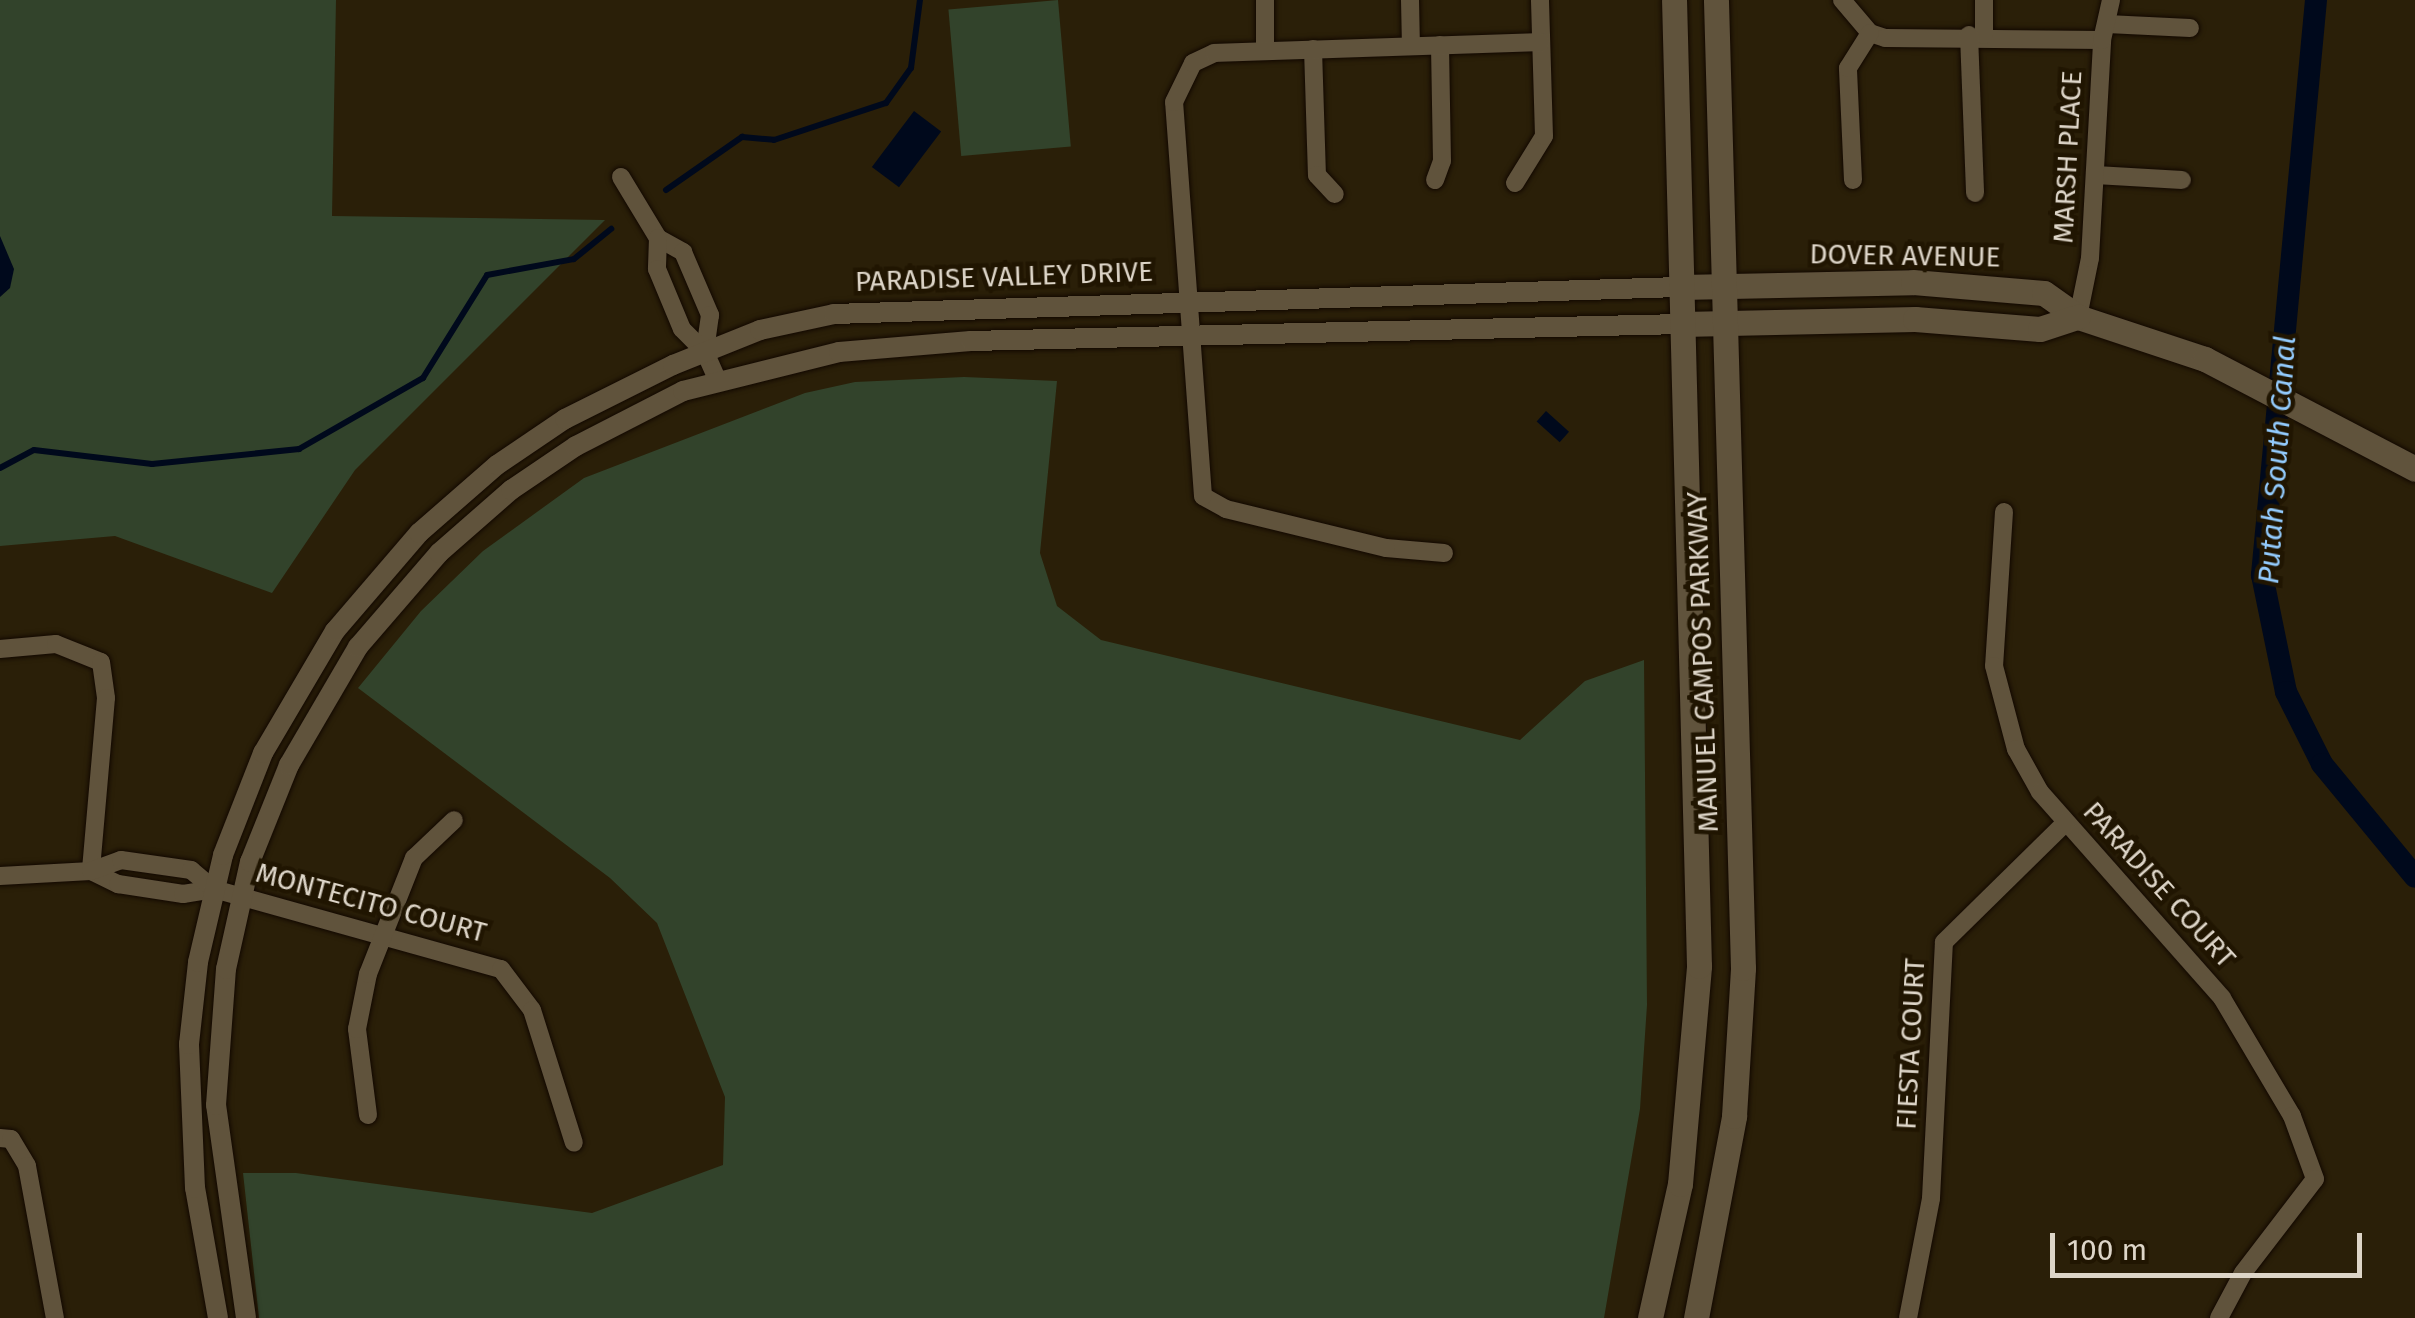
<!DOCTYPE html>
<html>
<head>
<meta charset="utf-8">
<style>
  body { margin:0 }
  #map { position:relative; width:2415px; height:1318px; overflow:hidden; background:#2a1f08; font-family:"Fira Sans",sans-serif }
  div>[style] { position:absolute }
  .green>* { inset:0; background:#32432b; transform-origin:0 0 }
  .water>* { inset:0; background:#00091c; transform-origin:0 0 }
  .stream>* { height:6px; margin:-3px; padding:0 3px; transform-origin:3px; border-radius:3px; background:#00091c }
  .canal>* { height:22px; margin:-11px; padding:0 11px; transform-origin:11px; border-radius:11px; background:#00091c }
  .roads { filter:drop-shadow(0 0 2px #120800) drop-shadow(0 0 2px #120800) }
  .minor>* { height:18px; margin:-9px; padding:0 9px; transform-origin:9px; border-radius:9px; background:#60533c }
  .tertiary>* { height:20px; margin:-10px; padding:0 10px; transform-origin:10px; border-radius:10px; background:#60533c }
  .secondary>* { height:25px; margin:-12.5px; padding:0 12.5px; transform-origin:12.5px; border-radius:12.5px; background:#60533c }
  span { translate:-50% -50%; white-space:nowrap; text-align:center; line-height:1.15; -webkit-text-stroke:9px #201501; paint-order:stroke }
  .street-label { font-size:28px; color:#ddd5c8 }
  .water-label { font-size:30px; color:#93cbfd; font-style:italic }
  .scale { position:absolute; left:2050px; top:1233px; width:312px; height:45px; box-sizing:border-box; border:5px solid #ddd5c8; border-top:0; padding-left:12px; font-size:30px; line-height:35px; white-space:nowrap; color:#ddd5c8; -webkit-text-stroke:8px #201501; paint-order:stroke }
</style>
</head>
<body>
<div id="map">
  <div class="green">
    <div style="clip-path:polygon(0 0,336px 0,332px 216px,605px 220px,355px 470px,272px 593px,115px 536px,0 546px)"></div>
    <div style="left:1058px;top:0;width:147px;height:110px;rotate:85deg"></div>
    <div style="clip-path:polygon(964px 377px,1057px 381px,1040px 553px,1057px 606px,1101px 640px,1520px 740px,1585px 681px,1644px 660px,1647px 1005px,1640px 1109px,1604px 1318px,259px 1318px,243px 1173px,296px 1173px,592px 1213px,723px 1165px,725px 1097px,657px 923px,610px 878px,358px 688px,421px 611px,483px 551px,584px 478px,805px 393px,855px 382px)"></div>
  </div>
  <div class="water">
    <div style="left:914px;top:111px;width:34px;height:70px;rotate:37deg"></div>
    <div style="clip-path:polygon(0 236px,14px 269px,10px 288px,0 297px)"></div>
    <div style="left:1546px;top:411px;width:31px;height:14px;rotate:42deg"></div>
  </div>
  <div class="stream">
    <div style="left:666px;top:190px;width:93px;rotate:-34.9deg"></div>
    <div style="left:742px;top:137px;width:32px;rotate:5deg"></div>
    <div style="left:774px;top:140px;width:118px;rotate:-18.3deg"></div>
    <div style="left:886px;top:103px;width:43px;rotate:-54.5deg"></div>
    <div style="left:911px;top:68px;width:69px;rotate:-82.5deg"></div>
    <div style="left:0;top:468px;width:38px;rotate:-28deg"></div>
    <div style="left:34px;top:450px;width:119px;rotate:6.8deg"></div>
    <div style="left:152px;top:464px;width:148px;rotate:-5.8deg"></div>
    <div style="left:299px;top:449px;width:143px;rotate:-29.8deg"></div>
    <div style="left:423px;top:378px;width:121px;rotate:-58.1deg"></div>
    <div style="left:487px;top:275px;width:88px;rotate:-10.4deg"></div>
    <div style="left:574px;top:259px;width:48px;rotate:-39deg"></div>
  </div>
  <div class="canal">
    <div style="left:2316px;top:0;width:578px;rotate:95.37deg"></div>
    <div style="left:2262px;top:575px;width:119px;rotate:78.4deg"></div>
    <div style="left:2286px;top:692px;width:80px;rotate:63.4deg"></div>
    <div style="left:2322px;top:764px;width:146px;rotate:50.5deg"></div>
  </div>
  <div class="roads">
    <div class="minor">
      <div style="left:1265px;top:0;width:50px;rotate:90deg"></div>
      <div style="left:1410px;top:0;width:46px;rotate:88.8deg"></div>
      <div style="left:1842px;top:0;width:43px;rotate:49.7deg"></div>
      <div style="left:1870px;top:33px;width:16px;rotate:18deg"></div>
      <div style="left:1885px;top:38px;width:217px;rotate:0.5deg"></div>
      <div style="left:1984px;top:0;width:35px;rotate:90deg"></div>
      <div style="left:2107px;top:24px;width:83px;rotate:2.8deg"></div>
      <div style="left:1969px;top:35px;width:158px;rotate:87.8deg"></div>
      <div style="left:1313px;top:49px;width:126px;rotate:88.2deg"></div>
      <div style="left:1317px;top:175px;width:26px;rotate:47deg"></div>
      <div style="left:2096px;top:175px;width:86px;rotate:3.3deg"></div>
      <div style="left:621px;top:177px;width:71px;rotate:58.8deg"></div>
      <div style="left:658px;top:238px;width:29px;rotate:29deg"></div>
      <div style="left:683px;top:252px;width:69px;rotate:66.8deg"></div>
      <div style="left:710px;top:315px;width:37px;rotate:98deg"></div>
      <div style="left:1435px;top:180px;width:20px;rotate:-70deg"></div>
      <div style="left:1442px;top:161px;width:116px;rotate:-91deg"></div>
      <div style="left:1853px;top:180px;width:112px;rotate:-92.6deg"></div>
      <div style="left:1848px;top:68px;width:41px;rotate:-57.8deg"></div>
      <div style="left:1515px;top:183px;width:55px;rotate:-58.3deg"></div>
      <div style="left:1544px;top:136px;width:136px;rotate:-91.7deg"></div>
      <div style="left:658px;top:238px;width:31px;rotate:92deg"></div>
      <div style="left:657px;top:269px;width:65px;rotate:67.4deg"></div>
      <div style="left:682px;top:329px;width:33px;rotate:45deg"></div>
      <div style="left:705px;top:352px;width:30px;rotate:66deg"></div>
      <div style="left:2078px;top:317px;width:60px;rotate:-78.5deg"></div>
      <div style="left:2090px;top:258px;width:218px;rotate:-86.8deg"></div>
      <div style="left:2102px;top:40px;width:41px;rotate:-77.3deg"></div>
      <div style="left:2004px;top:512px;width:154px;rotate:93.7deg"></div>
      <div style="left:1994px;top:666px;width:86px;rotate:75.2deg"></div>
      <div style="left:2016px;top:749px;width:49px;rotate:60.8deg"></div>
      <div style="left:2040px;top:792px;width:275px;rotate:48.5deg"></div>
      <div style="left:2222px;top:998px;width:137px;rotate:59.3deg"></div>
      <div style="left:2292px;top:1116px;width:67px;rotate:69.9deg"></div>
      <div style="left:2315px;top:1179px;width:118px;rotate:127.5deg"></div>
      <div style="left:2243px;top:1273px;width:51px;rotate:118.1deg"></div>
      <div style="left:1444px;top:553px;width:58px;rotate:-175.1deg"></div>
      <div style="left:1386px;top:548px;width:165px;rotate:-166.3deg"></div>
      <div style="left:1226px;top:509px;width:26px;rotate:-151deg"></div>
      <div style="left:1203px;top:496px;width:395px;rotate:-94.2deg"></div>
      <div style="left:1174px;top:102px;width:43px;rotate:-64deg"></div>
      <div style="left:1193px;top:63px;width:23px;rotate:-25deg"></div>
      <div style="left:1214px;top:53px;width:327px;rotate:-1.9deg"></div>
      <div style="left:0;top:649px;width:56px;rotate:-5.1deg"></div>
      <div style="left:56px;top:644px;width:48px;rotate:21.8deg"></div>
      <div style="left:101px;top:662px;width:36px;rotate:82deg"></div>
      <div style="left:106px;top:698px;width:174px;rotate:95deg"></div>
      <div style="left:91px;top:871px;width:30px;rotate:26deg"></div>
      <div style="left:118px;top:884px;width:66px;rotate:8.7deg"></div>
      <div style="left:183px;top:894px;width:31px;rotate:-9deg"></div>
      <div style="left:0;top:876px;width:91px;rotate:-3.1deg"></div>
      <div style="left:91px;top:871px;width:32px;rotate:-20deg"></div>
      <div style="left:121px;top:860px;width:71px;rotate:8.1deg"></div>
      <div style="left:191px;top:870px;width:30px;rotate:40deg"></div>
      <div style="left:214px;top:889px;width:298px;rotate:15.6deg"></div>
      <div style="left:501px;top:969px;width:51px;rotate:52.9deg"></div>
      <div style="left:532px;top:1010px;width:139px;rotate:72.5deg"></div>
      <div style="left:368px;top:1115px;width:87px;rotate:-97.3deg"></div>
      <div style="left:357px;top:1029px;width:56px;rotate:-78.7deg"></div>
      <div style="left:368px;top:974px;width:125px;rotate:-68.4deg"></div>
      <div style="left:414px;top:858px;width:55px;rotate:-43.5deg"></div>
      <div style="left:0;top:1138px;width:11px;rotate:5deg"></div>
      <div style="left:11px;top:1139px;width:31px;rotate:59deg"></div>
      <div style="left:27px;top:1166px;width:155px;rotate:79.6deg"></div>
      <div style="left:1908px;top:1318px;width:122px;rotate:-79.1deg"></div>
      <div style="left:1931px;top:1198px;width:256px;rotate:-87.1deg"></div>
      <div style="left:1944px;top:942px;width:171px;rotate:-44.5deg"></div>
    </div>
    <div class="tertiary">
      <div style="left:218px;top:1318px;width:132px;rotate:-100deg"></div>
      <div style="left:195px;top:1188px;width:144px;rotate:-92.4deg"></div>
      <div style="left:189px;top:1044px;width:82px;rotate:-83.7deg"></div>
      <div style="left:198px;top:962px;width:110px;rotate:-76.8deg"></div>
      <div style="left:223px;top:855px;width:110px;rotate:-68.6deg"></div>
      <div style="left:263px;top:753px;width:142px;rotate:-59.5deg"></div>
      <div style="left:335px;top:631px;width:129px;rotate:-49.4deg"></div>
      <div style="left:419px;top:533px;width:103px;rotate:-41.1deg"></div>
      <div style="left:497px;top:465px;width:82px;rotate:-34.1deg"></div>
      <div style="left:565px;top:419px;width:121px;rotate:-26.6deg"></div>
      <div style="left:673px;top:365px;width:94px;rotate:-21.9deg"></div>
      <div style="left:760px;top:330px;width:76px;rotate:-12.2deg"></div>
      <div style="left:834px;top:314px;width:847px;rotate:-1.83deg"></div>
      <div style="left:246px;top:1318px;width:215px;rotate:-98deg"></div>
      <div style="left:216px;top:1105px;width:136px;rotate:-85.8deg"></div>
      <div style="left:226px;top:969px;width:110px;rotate:-77.4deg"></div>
      <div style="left:250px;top:862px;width:105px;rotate:-68.1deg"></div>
      <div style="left:289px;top:765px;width:137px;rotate:-59.7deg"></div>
      <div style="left:358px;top:647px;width:124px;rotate:-49.2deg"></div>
      <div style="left:439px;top:553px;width:96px;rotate:-41.2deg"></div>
      <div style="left:511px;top:490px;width:78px;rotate:-34.1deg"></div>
      <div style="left:576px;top:446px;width:120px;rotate:-27.2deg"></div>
      <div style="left:683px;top:391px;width:161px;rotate:-14deg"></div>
      <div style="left:839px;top:352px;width:132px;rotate:-4.8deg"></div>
      <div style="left:971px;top:341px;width:711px;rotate:-1.37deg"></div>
    </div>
    <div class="secondary">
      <div style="left:1681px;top:287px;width:232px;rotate:-1.2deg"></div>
      <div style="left:1913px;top:282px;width:131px;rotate:4.8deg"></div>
      <div style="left:2044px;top:293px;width:42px;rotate:35.2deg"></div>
      <div style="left:2078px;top:317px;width:134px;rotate:18.3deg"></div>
      <div style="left:2205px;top:359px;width:237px;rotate:27.6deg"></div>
      <div style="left:1682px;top:324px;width:233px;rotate:-1.2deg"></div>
      <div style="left:1915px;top:319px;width:125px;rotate:4.6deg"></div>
      <div style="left:2040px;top:329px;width:40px;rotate:-18deg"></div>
      <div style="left:1650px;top:1318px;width:137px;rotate:-77.4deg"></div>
      <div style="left:1680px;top:1184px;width:219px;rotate:-85deg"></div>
      <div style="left:1699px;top:966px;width:966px;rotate:-91.48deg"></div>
      <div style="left:1696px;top:1318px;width:206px;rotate:-79.3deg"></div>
      <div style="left:1734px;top:1116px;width:148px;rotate:-86.5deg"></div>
      <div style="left:1743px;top:968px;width:968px;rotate:-91.6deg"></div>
    </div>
  </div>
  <div class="street-label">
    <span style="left:2068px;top:157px;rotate:-87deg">MARSH PLACE</span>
    <span style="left:1905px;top:256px;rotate:1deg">DOVER AVENUE</span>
    <span style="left:1004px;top:277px;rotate:-2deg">PARADISE VALLEY DRIVE</span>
    <span style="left:1703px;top:662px;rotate:-92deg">MANUEL CAMPOS PARKWAY</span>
    <span style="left:2159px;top:885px;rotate:48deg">PARADISE COURT</span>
    <span style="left:371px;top:903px;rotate:15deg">MONTECITO COURT</span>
    <span style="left:1911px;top:1044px;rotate:-87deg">FIESTA COURT</span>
  </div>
  <div class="water-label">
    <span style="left:2277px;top:460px;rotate:-86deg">Putah South Canal</span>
  </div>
  <div class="scale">100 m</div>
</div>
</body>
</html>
